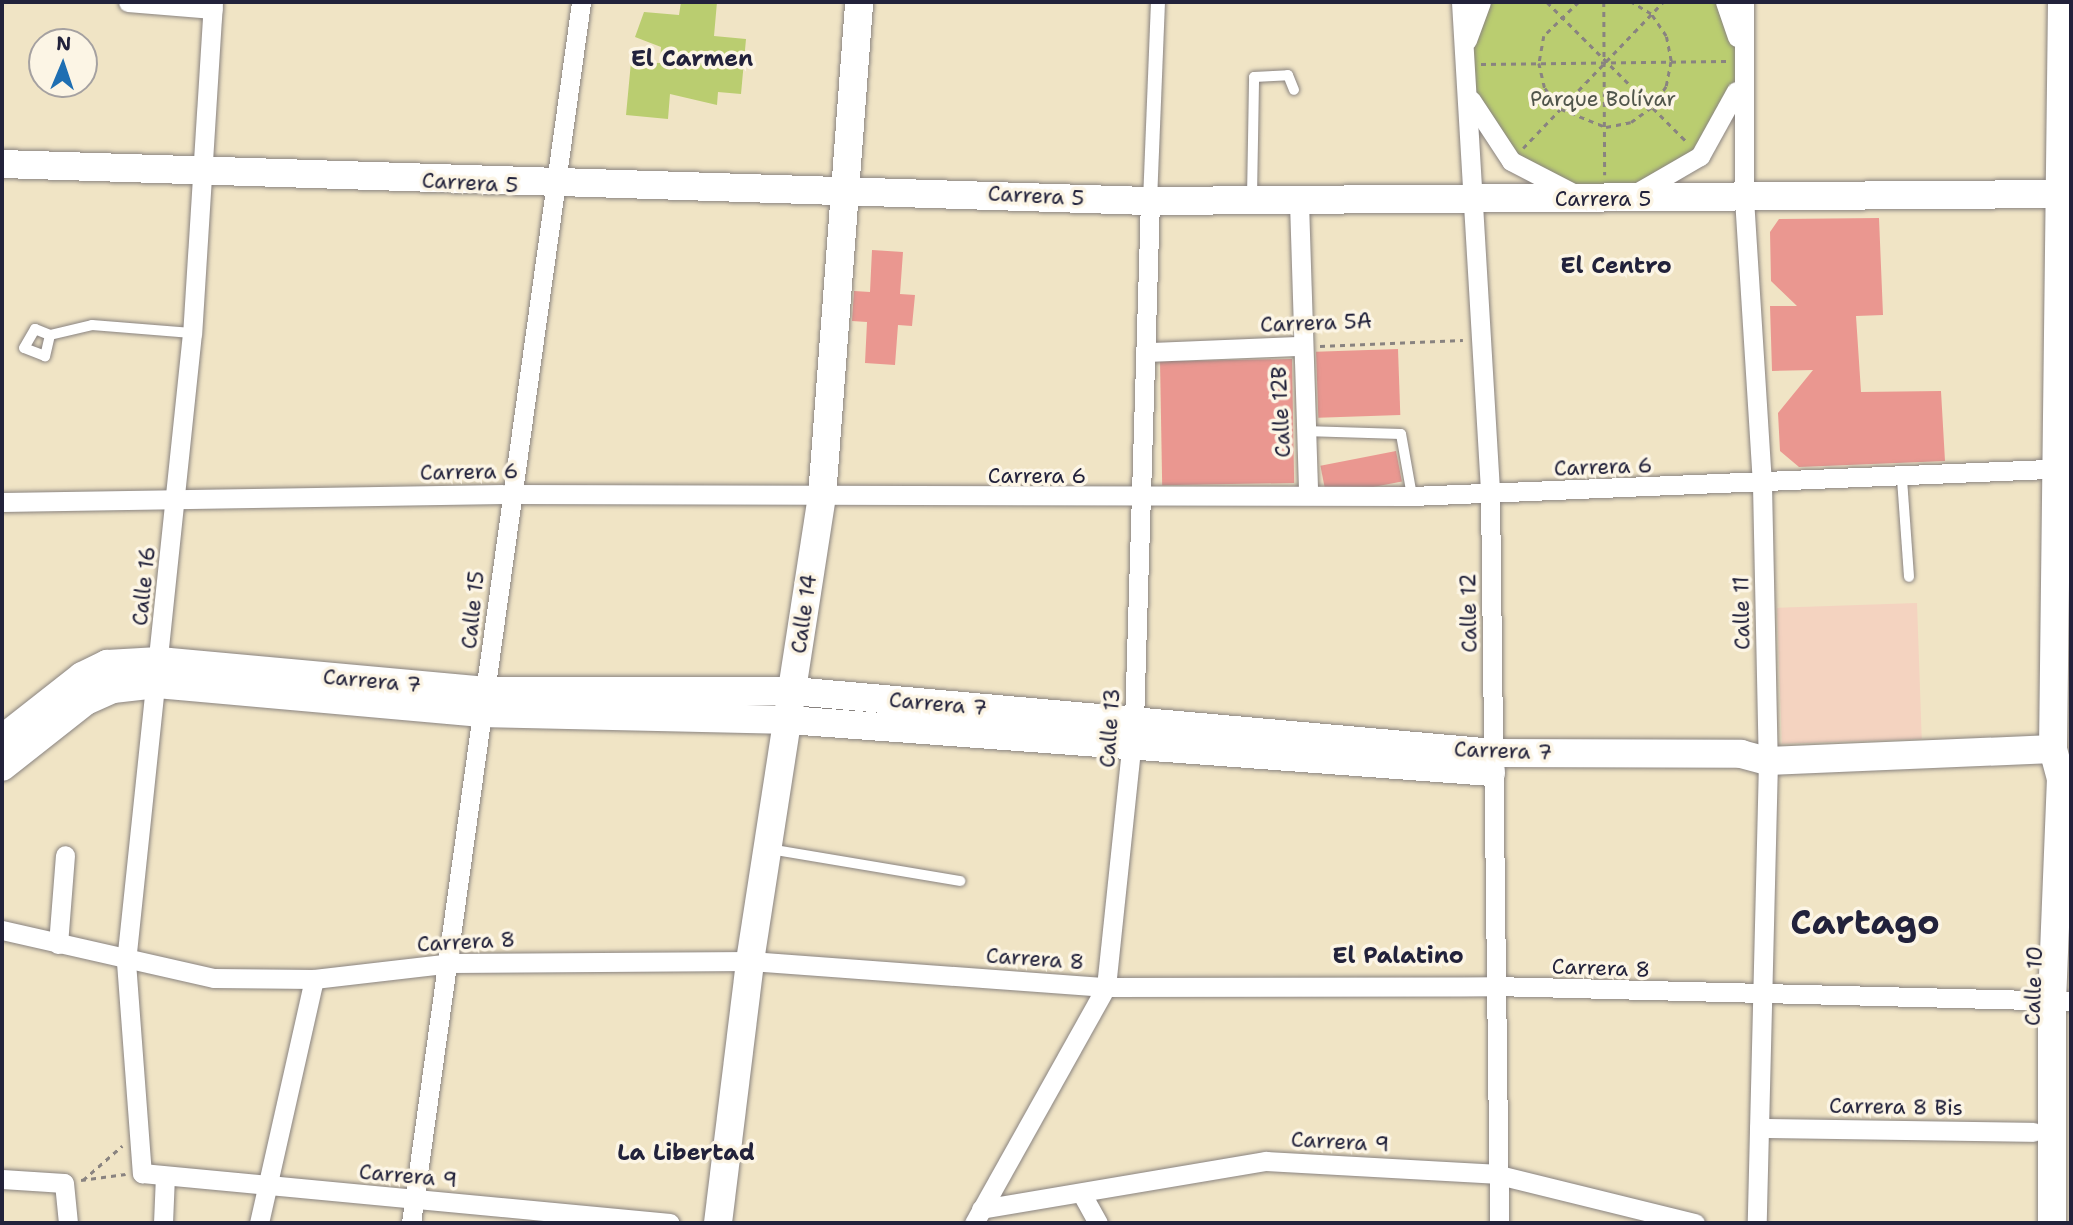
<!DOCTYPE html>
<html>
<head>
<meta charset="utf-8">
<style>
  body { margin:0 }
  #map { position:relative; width:2073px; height:1225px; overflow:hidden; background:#f0e4c5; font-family:"Shantell Sans",sans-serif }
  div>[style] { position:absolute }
  .built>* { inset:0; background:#f4d3c0; transform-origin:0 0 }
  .green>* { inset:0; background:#bacd70 }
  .building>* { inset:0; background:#ea9790; transform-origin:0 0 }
  .path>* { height:2.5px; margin-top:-1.25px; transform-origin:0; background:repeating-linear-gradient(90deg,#898380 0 5px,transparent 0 10px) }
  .roads { filter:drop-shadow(0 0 2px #898380) drop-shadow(0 0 2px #898380) }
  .service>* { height:10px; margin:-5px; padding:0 5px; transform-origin:5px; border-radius:5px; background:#fff }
  .pedestrian>* { height:14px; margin:-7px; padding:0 7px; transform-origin:7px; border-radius:7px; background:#fff }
  .minor>* { height:19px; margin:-9.5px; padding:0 9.5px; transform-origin:9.5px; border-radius:9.5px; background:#fff }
  .secondary>* { height:28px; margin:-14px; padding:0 14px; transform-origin:14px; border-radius:14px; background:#fff }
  span { translate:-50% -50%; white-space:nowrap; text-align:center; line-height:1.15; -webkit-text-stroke:7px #fcf5e5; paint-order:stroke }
  .park-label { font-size:21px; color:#50554b }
  .street-label { font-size:21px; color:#22223b }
  .neighbourhood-label { font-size:23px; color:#22223b; font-weight:700 }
  .town-label { font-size:35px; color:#22223b; font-weight:700 }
  .frame { position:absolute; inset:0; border:4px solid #22223b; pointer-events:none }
  .north { position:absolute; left:28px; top:28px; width:70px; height:70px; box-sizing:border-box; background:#fcf5e5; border:2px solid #a5a1a1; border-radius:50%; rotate:2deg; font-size:19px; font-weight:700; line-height:28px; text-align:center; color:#22223b }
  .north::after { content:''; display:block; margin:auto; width:24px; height:32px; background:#1f6fb2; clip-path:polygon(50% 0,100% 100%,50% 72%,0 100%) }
</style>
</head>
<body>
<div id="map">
  <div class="built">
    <div style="left:1917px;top:603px;width:136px;height:140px;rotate:88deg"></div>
  </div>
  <div class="green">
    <div style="clip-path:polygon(681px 2px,717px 2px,714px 36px,746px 39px,741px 94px,718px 92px,717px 105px,670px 94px,668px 119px,626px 115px,631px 62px,660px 63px,661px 47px,635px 37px,644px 12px,679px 15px)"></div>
    <div style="clip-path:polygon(1481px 2px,1725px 2px,1741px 61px,1730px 112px,1657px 186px,1545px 184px,1473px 107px,1468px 36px)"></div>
  </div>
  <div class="building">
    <div style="clip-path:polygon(1879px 218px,1883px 315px,1856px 316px,1861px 392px,1941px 391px,1945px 461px,1799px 467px,1780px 451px,1778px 413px,1813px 370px,1772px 371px,1770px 306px,1797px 306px,1771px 281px,1770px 232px,1779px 219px)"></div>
    <div style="clip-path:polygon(872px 250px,903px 252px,900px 294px,915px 295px,912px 326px,898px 325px,895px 365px,865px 363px,867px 322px,852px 321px,854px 291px,870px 292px)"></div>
    <div style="left:1398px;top:349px;width:66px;height:82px;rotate:88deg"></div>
    <div style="left:1292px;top:359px;width:124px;height:132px;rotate:89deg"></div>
    <div style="left:1396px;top:451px;width:31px;height:77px;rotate:79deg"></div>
  </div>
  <div class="path">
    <div style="left:1547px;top:2px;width:199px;rotate:45deg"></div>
    <div style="left:1579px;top:2px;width:49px;rotate:135.8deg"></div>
    <div style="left:1544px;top:36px;width:27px;rotate:100deg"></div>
    <div style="left:1539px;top:63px;width:26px;rotate:77deg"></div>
    <div style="left:1545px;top:88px;width:26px;rotate:53deg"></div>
    <div style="left:1561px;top:109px;width:48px;rotate:21.8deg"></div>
    <div style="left:1606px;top:127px;width:25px;rotate:-11deg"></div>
    <div style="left:1631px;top:122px;width:26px;rotate:-36deg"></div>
    <div style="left:1652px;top:107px;width:25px;rotate:-56deg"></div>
    <div style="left:1666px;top:86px;width:25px;rotate:-79deg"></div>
    <div style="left:1671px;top:61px;width:25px;rotate:-101deg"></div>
    <div style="left:1666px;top:36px;width:27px;rotate:-124deg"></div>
    <div style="left:1651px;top:14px;width:23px;rotate:-149deg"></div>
    <div style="left:1604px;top:2px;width:173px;rotate:89.7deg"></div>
    <div style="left:1481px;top:64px;width:246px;rotate:-0.7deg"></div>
    <div style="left:1523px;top:148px;width:202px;rotate:-46.2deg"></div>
    <div style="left:1320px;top:346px;width:143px;rotate:-2.4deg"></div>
    <div style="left:81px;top:1180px;width:45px;rotate:-7.6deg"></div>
    <div style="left:83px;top:1180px;width:52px;rotate:-41.1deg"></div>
  </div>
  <div class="roads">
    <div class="service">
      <div style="left:1252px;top:197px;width:120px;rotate:-89deg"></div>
      <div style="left:1254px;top:77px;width:34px;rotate:-3deg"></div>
      <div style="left:1288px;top:75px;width:16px;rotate:68deg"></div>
      <div style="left:50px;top:335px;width:22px;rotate:103deg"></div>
      <div style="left:45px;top:356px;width:22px;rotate:-159deg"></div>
      <div style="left:24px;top:348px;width:22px;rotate:-60deg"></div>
      <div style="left:35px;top:329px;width:16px;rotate:22deg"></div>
      <div style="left:50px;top:335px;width:43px;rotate:-13.4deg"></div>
      <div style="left:92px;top:325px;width:100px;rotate:4.6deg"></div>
      <div style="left:1304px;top:431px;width:97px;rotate:1.8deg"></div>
      <div style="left:1401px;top:434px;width:63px;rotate:79.9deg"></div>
      <div style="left:1902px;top:479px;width:98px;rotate:85.9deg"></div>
      <div style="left:769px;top:849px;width:194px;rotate:9.5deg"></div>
    </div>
    <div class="pedestrian">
      <div style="left:1150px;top:201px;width:199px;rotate:-87.7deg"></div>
    </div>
    <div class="minor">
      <div style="left:128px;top:2px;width:85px;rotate:4.7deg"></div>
      <div style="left:213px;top:2px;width:332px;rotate:93.6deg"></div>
      <div style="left:192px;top:333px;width:632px;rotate:95.99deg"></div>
      <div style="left:126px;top:962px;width:212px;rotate:85.7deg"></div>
      <div style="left:142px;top:1173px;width:530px;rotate:5.41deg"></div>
      <div style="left:1461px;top:2px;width:492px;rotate:86.6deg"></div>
      <div style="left:1490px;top:493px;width:730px;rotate:89.29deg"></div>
      <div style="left:1725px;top:2px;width:37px;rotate:71deg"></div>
      <div style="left:1744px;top:2px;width:196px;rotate:90deg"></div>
      <div style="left:1744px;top:198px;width:288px;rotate:86.4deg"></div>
      <div style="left:1762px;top:485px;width:276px;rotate:88.8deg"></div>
      <div style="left:1768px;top:761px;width:462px;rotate:91.4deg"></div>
      <div style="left:1467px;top:40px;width:40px;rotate:-69.8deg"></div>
      <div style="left:1471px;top:100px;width:73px;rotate:56.7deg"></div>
      <div style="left:1511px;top:161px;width:68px;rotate:27.3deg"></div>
      <div style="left:1638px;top:192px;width:72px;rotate:-30.1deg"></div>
      <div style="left:1700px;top:156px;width:74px;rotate:-61deg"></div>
      <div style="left:1299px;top:202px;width:293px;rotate:88.2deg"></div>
      <div style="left:1149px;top:352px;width:151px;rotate:-2.3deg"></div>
      <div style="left:2px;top:502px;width:507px;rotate:-0.9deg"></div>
      <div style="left:509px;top:494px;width:903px;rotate:0.13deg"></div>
      <div style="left:1412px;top:496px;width:660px;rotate:-2.43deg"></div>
      <div style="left:2px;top:930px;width:217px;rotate:12.8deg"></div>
      <div style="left:214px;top:978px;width:100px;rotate:0.6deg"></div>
      <div style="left:314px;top:979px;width:139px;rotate:-6.6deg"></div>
      <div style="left:452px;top:963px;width:298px;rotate:-0.4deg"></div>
      <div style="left:750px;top:961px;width:357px;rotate:4.2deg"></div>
      <div style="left:1106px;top:987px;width:388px;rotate:-0.1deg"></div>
      <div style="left:1494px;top:986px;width:577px;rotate:1.49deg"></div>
      <div style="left:58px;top:944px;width:89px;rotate:-85.5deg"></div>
      <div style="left:1759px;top:1128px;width:274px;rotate:0.8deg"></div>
      <div style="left:2px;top:1179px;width:62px;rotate:3.7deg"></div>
      <div style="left:64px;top:1183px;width:40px;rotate:84.3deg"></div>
      <div style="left:1083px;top:1196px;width:31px;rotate:61deg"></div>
      <div style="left:981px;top:1209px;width:289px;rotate:-9.6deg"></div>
      <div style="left:1266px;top:1161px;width:229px;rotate:3.2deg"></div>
      <div style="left:1495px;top:1174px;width:206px;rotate:13.8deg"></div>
      <div style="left:163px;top:1223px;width:47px;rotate:-87.6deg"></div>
      <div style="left:259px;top:1223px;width:250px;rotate:-77.3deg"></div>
      <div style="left:411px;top:1223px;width:1233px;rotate:-82.07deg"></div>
      <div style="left:974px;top:1223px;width:270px;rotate:-60.8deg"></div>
      <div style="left:1106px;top:987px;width:267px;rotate:-84deg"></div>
      <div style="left:1134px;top:721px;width:520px;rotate:-88.24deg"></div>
    </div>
    <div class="secondary">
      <div style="left:2px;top:164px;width:1149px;rotate:1.85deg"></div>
      <div style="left:1150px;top:201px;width:921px;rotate:-0.44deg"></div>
      <div style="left:2px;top:739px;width:102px;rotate:-38.2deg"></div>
      <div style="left:82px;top:676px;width:28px;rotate:-26deg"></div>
      <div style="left:107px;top:664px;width:52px;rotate:-3.3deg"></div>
      <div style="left:159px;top:661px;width:329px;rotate:5.2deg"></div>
      <div style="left:487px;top:691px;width:306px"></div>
      <div style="left:793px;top:691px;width:705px;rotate:5.05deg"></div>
      <div style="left:1495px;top:753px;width:246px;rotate:0.2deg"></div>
      <div style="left:1741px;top:754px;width:28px;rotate:15deg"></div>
      <div style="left:1768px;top:761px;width:285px;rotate:-2.4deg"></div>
      <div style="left:2px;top:767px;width:107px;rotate:-38.2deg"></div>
      <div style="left:86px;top:701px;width:30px;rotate:-24deg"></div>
      <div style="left:113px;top:689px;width:44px;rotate:-6.5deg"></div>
      <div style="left:157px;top:684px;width:326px;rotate:5.1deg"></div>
      <div style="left:482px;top:713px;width:306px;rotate:1.3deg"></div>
      <div style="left:788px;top:720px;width:705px;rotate:4.23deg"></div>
      <div style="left:718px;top:1223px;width:264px;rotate:-83deg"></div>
      <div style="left:750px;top:961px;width:470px;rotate:-81.2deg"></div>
      <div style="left:822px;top:497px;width:496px;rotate:-85.7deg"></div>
      <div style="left:2052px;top:1223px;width:221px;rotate:-90deg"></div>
      <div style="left:2052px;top:1002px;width:223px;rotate:-87.7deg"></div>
      <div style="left:2061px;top:779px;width:31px;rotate:-105deg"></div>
      <div style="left:2053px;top:749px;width:747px;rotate:-89.31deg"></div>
    </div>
  </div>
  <div class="park-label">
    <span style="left:1603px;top:99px">Parque Bolívar</span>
  </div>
  <div class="street-label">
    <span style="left:470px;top:183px;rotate:3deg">Carrera 5</span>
    <span style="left:1036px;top:196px;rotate:3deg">Carrera 5</span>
    <span style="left:1603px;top:199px">Carrera 5</span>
    <span style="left:1316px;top:323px;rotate:-2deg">Carrera 5A</span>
    <span style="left:1281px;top:412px;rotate:-93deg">Calle 12B</span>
    <span style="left:1603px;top:467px;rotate:-2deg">Carrera 6</span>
    <span style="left:469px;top:472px;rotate:-1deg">Carrera 6</span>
    <span style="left:1037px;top:476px">Carrera 6</span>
    <span style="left:144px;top:586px;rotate:-84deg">Calle 16</span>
    <span style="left:473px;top:610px;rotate:-84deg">Calle 15</span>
    <span style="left:1469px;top:613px;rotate:-91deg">Calle 12</span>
    <span style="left:1742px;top:613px;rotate:-91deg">Calle 11</span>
    <span style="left:804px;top:614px;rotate:-82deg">Calle 14</span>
    <span style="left:372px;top:681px;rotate:5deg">Carrera 7</span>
    <span style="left:938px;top:704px;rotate:5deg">Carrera 7</span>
    <span style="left:1110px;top:728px;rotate:-86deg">Calle 13</span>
    <span style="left:1503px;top:751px;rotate:2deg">Carrera 7</span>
    <span style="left:466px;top:942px;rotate:-3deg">Carrera 8</span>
    <span style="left:1035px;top:959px;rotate:4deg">Carrera 8</span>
    <span style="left:1601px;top:968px;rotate:2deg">Carrera 8</span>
    <span style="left:2034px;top:986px;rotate:-88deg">Calle 10</span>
    <span style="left:1896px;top:1107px;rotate:1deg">Carrera 8 Bis</span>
    <span style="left:1340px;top:1142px;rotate:3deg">Carrera 9</span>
    <span style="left:408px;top:1176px;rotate:5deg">Carrera 9</span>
  </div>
  <div class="neighbourhood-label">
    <span style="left:692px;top:58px">El Carmen</span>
    <span style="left:1616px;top:265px">El Centro</span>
    <span style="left:1398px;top:955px">El Palatino</span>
    <span style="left:686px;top:1152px">La Libertad</span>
  </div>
  <div class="town-label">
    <span style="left:1865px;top:922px">Cartago</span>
  </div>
  <div class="frame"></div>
  <div class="north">N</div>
</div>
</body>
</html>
